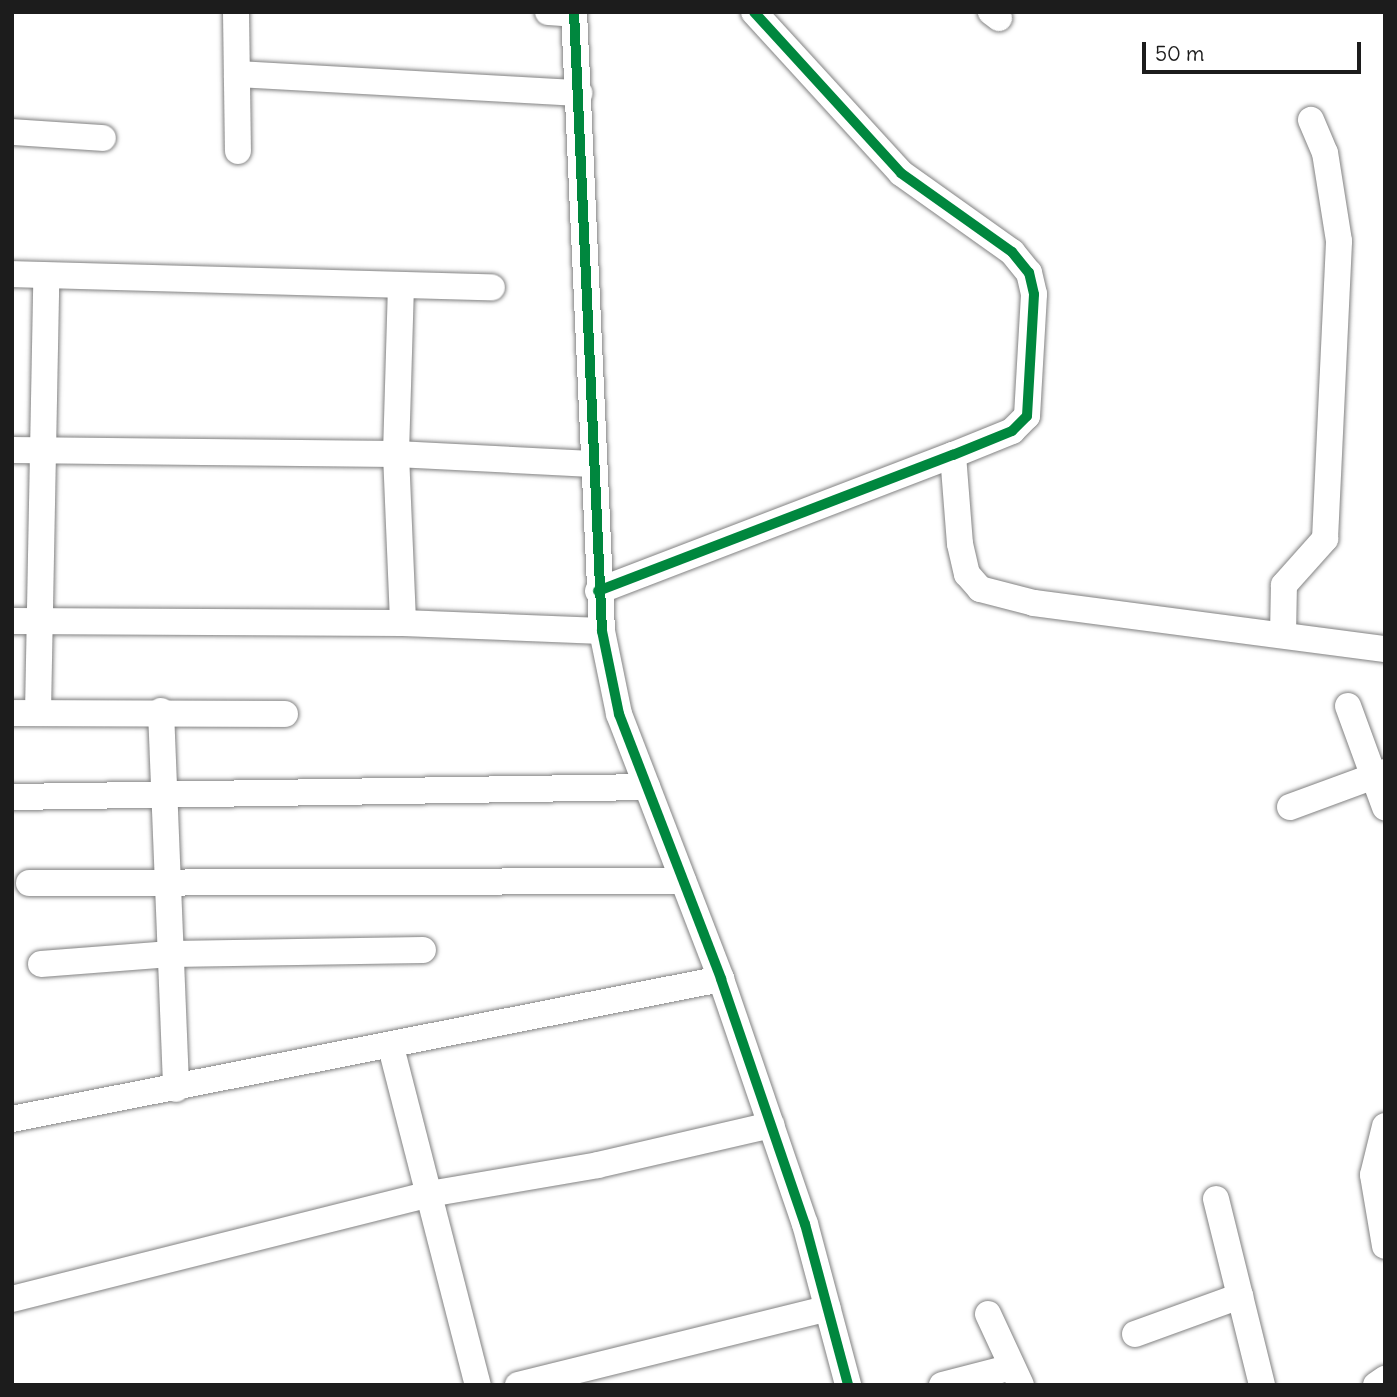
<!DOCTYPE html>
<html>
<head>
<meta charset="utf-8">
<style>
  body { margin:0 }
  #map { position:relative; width:1397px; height:1397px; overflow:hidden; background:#fff; font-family:Delius,sans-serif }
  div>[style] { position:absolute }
  .roads { filter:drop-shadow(0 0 2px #828282) drop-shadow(0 0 2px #828282) }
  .minor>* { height:26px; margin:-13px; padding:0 13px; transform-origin:13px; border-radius:13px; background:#fff }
  .cycleway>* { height:10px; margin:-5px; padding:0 5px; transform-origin:5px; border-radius:5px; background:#00873e }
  span { translate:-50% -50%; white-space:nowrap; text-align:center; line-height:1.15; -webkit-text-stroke:5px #fff; paint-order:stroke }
  .frame { position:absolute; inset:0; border:14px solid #1c1c1c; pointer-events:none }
  .scale { position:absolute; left:1142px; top:42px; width:219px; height:32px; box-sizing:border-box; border:4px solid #1c1c1c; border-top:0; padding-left:9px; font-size:21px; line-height:24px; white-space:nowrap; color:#1c1c1c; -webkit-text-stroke:5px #fff; paint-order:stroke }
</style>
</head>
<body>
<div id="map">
  <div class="roads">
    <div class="minor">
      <div style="left:236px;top:12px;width:139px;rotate:89.2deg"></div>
      <div style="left:548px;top:12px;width:26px;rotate:4deg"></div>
      <div style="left:574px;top:12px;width:620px;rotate:87.41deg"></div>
      <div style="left:602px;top:631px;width:85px;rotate:78.4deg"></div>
      <div style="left:619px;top:714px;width:284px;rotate:68.9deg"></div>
      <div style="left:721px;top:979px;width:259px;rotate:71.1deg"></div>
      <div style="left:805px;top:1224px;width:167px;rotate:75deg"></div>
      <div style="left:991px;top:12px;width:10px;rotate:37deg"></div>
      <div style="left:237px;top:74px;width:343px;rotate:3.2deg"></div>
      <div style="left:12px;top:132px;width:91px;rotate:3.8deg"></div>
      <div style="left:12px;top:274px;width:480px;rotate:1.6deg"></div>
      <div style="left:401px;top:285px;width:169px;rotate:91.7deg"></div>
      <div style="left:396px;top:454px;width:169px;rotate:87.6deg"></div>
      <div style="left:12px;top:450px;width:384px;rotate:0.6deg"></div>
      <div style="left:396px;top:454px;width:196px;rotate:2.9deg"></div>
      <div style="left:953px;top:455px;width:89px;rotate:85.5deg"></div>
      <div style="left:960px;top:544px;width:31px;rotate:77deg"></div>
      <div style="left:967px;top:574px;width:20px;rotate:49deg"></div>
      <div style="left:980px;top:589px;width:56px;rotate:14.5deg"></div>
      <div style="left:1034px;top:603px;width:354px;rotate:7.5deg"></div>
      <div style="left:598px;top:591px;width:380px;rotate:-21deg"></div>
      <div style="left:953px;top:455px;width:64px;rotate:-22.1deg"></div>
      <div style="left:1012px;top:431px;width:21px;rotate:-45deg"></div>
      <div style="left:1027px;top:416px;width:122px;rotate:-86.7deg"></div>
      <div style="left:1034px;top:294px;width:22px;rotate:-103deg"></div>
      <div style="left:1029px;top:273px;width:27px;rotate:-129deg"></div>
      <div style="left:1012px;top:252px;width:136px;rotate:-144.6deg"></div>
      <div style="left:901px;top:173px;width:218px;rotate:-132.4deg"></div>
      <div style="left:12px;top:621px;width:391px;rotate:0.3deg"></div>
      <div style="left:403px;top:623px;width:199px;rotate:2.3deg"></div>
      <div style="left:1283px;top:635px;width:50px;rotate:-88.9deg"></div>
      <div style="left:1284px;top:585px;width:62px;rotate:-48.3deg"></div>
      <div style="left:1325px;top:539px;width:298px;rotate:-87.3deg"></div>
      <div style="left:1339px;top:241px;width:89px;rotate:-99deg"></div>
      <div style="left:1325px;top:153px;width:36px;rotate:-113deg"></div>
      <div style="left:1348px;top:706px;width:108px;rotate:69.9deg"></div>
      <div style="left:161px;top:711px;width:378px;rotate:87.7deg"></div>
      <div style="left:38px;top:712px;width:436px;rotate:-88.9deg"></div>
      <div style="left:12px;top:713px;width:273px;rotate:0.2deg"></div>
      <div style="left:12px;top:797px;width:635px;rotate:-0.9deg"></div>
      <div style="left:1290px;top:807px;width:101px;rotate:-20.2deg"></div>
      <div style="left:29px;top:883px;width:654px;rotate:-0.18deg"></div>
      <div style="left:41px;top:964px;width:130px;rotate:-4.4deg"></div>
      <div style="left:171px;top:954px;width:252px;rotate:-0.9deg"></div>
      <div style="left:391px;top:1047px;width:349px;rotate:75.6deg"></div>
      <div style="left:12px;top:1119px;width:723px;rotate:-11.17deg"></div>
      <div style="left:1385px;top:1126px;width:50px;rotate:103.8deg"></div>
      <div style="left:1373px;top:1175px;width:72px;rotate:80.4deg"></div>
      <div style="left:1216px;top:1199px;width:192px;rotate:76.1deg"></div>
      <div style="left:12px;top:1299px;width:430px;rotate:-14.1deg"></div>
      <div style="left:429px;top:1194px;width:171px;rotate:-9.7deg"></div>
      <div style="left:598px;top:1165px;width:178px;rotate:-13deg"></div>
      <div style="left:988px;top:1314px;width:78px;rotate:65.1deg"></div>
      <div style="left:1135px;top:1334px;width:112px;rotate:-19.9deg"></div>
      <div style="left:518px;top:1385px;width:319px;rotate:-13.9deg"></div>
      <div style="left:942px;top:1385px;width:72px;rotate:-14.4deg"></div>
      <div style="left:1376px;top:1385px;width:11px;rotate:-34deg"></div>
    </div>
  </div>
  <div class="cycleway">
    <div style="left:574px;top:12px;width:620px;rotate:87.41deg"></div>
    <div style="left:602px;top:631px;width:85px;rotate:78.4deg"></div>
    <div style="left:619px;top:714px;width:284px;rotate:68.9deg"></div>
    <div style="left:721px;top:979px;width:259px;rotate:71.1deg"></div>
    <div style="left:805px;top:1224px;width:167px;rotate:75deg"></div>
    <div style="left:598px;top:591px;width:380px;rotate:-21deg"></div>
    <div style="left:953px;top:455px;width:64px;rotate:-22.1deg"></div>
    <div style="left:1012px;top:431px;width:21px;rotate:-45deg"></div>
    <div style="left:1027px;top:416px;width:122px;rotate:-86.7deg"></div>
    <div style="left:1034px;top:294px;width:22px;rotate:-103deg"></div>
    <div style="left:1029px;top:273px;width:27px;rotate:-129deg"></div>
    <div style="left:1012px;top:252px;width:136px;rotate:-144.6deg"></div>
    <div style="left:901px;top:173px;width:218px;rotate:-132.4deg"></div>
  </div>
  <div class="frame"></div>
  <div class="scale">50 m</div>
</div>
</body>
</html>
